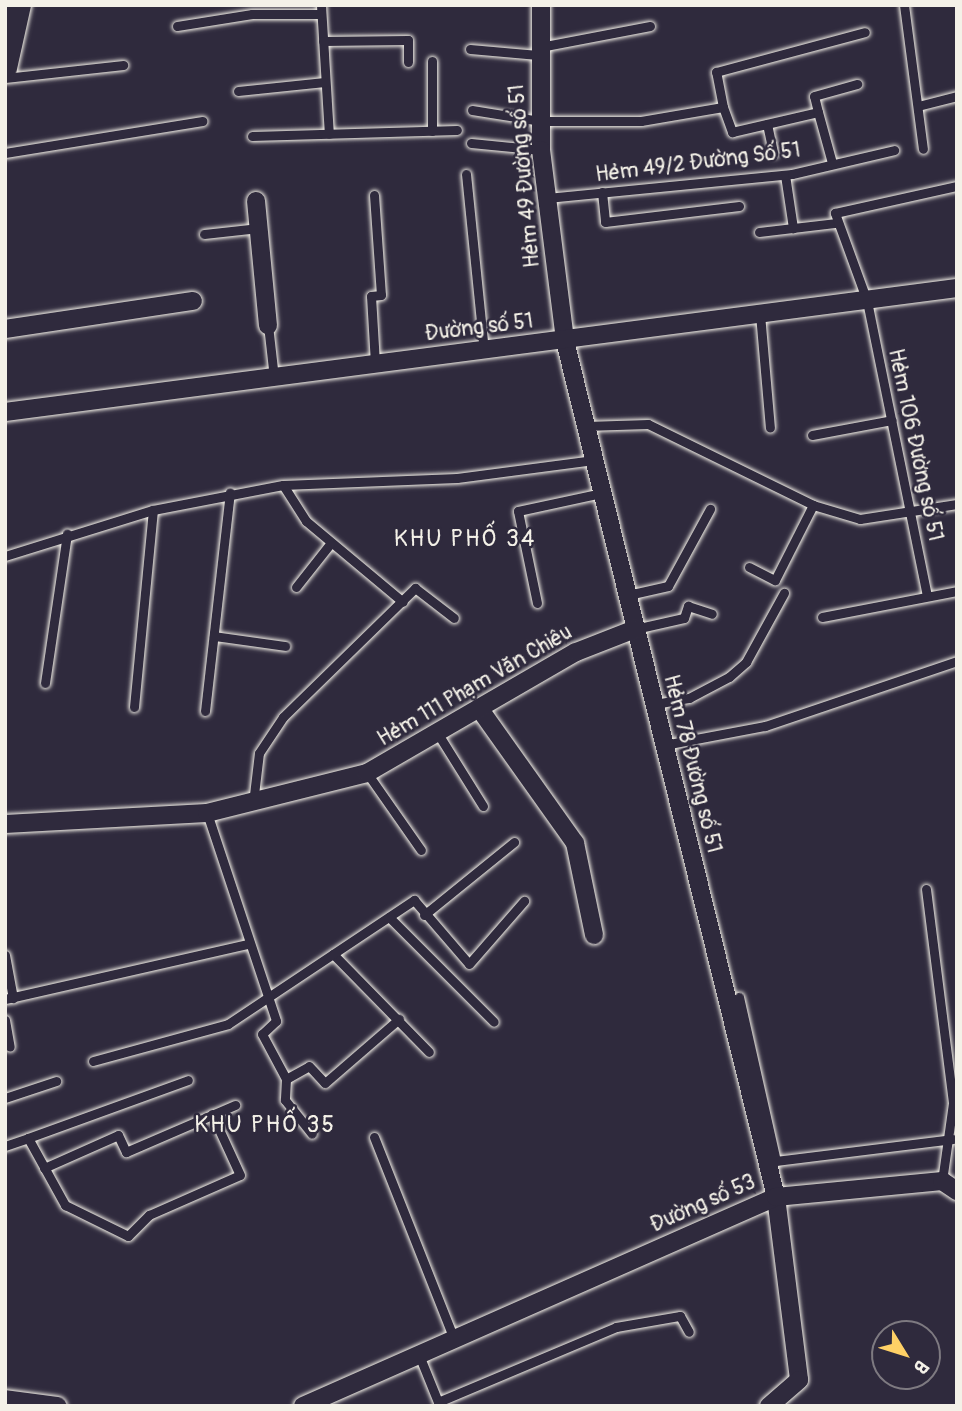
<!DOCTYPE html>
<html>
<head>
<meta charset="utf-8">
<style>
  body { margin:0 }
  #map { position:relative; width:962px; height:1411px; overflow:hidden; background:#2f2a3d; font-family:Pangolin,sans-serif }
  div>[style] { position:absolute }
  .roads { filter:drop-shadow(0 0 2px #f4f1e8) drop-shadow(0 0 2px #f4f1e8) }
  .lane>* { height:9px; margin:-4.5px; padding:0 4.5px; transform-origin:4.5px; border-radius:4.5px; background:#2f2a3d }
  .street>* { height:18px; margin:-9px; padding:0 9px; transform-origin:9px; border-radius:9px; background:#2f2a3d }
  .secondary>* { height:24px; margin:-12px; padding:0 12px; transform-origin:12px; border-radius:12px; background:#2f2a3d }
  span { translate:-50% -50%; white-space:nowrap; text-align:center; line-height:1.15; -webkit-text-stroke:5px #2f2a3d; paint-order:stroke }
  .street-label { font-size:21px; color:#f4f1e8 }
  .neighbourhood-label { font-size:23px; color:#f4f1e8; letter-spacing:2px }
  .frame { position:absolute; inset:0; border:7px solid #f4f1e8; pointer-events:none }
  .north { position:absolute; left:871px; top:1320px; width:70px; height:70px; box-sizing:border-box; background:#2f2a3d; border:2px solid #7e7a81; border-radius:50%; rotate:128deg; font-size:19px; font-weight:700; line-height:28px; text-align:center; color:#f4f1e8 }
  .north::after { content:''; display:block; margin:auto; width:24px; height:32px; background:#ffd166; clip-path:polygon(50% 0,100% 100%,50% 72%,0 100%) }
</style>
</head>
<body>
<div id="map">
  <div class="roads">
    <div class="lane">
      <div style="left:321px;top:5px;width:129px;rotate:86.5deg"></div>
      <div style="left:904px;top:5px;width:145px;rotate:82.5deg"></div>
      <div style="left:177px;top:26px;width:76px;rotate:-9.1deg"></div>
      <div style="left:252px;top:14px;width:69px"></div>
      <div style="left:323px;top:41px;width:85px;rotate:-0.7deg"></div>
      <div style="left:408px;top:40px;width:22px;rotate:90deg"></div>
      <div style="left:540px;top:47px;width:112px;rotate:-10.8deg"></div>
      <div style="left:470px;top:49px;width:68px;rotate:5deg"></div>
      <div style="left:5px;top:78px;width:119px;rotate:-6.3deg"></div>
      <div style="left:238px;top:91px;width:87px;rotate:-5.9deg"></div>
      <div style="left:918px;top:106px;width:40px;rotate:-14.4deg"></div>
      <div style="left:723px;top:107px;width:36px;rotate:-101deg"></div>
      <div style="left:716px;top:72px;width:154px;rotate:-15deg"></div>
      <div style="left:472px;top:110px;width:70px;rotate:9.1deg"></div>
      <div style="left:541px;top:121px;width:100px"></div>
      <div style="left:641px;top:121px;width:83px;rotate:-9.7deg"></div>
      <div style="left:723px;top:107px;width:27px;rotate:70deg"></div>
      <div style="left:732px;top:132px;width:88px;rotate:-13.1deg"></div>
      <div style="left:818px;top:112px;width:16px;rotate:-104deg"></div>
      <div style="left:814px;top:96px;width:45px;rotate:-15.6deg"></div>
      <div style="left:818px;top:112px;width:53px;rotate:74.6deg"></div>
      <div style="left:767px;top:124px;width:30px;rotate:78deg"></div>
      <div style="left:432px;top:131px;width:70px;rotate:-90deg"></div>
      <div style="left:252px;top:136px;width:205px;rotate:-1.7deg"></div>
      <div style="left:471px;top:143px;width:70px;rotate:5.7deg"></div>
      <div style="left:5px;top:153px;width:200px;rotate:-9.2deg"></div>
      <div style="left:466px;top:174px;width:177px;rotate:84.2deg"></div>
      <div style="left:785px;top:175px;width:54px;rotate:81.4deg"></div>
      <div style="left:602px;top:192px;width:30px;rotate:84deg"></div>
      <div style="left:605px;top:222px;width:135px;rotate:-6.8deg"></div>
      <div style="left:374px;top:195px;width:100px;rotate:86deg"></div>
      <div style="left:381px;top:295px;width:10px;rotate:174deg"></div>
      <div style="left:371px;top:296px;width:68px;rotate:86.6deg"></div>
      <div style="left:547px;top:198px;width:246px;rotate:-5.6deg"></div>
      <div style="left:792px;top:174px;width:105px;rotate:-13.2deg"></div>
      <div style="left:759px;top:232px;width:78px;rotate:-6.7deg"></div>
      <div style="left:204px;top:234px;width:55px;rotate:-6.2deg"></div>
      <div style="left:760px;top:314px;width:114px;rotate:85deg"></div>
      <div style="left:268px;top:325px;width:53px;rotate:83.5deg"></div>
      <div style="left:585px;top:426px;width:63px;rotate:-1.8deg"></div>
      <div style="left:648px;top:424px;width:184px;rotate:26.1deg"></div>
      <div style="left:813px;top:505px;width:49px;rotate:16.6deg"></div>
      <div style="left:860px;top:519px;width:98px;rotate:-8.8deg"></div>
      <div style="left:812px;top:435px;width:81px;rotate:-10.6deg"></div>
      <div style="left:283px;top:485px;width:174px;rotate:-2.3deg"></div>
      <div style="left:457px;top:478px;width:138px;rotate:-7.5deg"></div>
      <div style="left:5px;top:556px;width:155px;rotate:-17.3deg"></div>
      <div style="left:153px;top:510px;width:132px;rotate:-10.9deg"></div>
      <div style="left:283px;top:485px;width:43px;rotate:57.4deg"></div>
      <div style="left:306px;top:521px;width:126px;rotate:39.9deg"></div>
      <div style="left:749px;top:567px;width:29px;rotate:27deg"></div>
      <div style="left:775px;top:580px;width:84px;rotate:-63.1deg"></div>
      <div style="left:296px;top:587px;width:55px;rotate:-51.7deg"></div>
      <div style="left:628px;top:595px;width:41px;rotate:-12.7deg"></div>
      <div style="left:668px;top:586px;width:88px;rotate:-61.4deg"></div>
      <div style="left:927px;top:596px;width:301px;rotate:-101.5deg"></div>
      <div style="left:867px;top:301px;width:94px;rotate:-110deg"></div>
      <div style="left:835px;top:213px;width:125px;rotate:-12.5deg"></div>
      <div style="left:537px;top:603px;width:94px;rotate:-101.7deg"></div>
      <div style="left:518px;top:511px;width:85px;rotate:-12.2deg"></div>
      <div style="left:822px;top:617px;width:137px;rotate:-10.9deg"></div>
      <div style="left:635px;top:629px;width:50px;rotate:-12.7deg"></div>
      <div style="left:684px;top:618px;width:13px;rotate:-72deg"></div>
      <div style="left:688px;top:606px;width:25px;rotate:18deg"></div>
      <div style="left:214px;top:636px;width:72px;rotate:8deg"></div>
      <div style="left:45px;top:683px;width:151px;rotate:-81.6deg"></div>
      <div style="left:655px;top:704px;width:35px;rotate:-10deg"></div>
      <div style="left:689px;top:698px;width:45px;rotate:-27.7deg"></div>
      <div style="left:729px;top:677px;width:23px;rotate:-41deg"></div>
      <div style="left:746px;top:662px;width:79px;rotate:-61.2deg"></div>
      <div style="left:134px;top:707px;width:198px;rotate:-84.5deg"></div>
      <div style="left:205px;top:711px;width:220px;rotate:-83.5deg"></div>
      <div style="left:438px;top:734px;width:85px;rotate:58deg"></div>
      <div style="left:664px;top:745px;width:103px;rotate:-10.7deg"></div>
      <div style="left:765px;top:726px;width:203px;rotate:-18.7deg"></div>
      <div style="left:367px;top:773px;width:94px;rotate:55deg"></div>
      <div style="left:253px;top:803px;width:50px;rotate:-83.2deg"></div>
      <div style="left:259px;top:753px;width:43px;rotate:-56.3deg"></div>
      <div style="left:283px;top:717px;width:185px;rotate:-44.3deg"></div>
      <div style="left:415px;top:588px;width:49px;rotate:37.6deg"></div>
      <div style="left:207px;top:813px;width:219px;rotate:71.6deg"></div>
      <div style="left:276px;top:1021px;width:19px;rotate:137deg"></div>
      <div style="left:262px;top:1034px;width:51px;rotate:61.9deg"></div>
      <div style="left:286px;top:1079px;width:21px;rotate:93deg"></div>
      <div style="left:285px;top:1100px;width:43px;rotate:51.5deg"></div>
      <div style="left:926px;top:889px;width:216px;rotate:82.8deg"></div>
      <div style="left:953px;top:1103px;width:79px;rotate:98deg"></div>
      <div style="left:424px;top:915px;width:116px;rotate:-39deg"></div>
      <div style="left:389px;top:917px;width:148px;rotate:45deg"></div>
      <div style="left:333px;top:954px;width:137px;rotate:45.6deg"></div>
      <div style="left:5px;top:955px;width:44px;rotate:79.5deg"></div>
      <div style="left:739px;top:997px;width:168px;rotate:77.3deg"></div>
      <div style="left:776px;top:1161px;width:178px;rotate:-7.1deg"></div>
      <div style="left:5px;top:999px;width:248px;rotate:-12.8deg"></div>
      <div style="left:5px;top:1020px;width:27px;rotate:80deg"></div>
      <div style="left:93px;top:1061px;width:140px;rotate:-15.3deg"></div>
      <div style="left:228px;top:1024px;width:224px;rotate:-33.7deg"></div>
      <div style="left:414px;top:900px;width:84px;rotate:49.3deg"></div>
      <div style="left:469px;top:964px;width:84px;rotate:-48.9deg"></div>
      <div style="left:286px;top:1079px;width:26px;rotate:-29deg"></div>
      <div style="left:309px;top:1066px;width:23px;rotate:47deg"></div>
      <div style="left:325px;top:1083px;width:98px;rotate:-40.9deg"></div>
      <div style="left:5px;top:1098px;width:54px;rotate:-18.4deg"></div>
      <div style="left:374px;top:1137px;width:217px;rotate:68.4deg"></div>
      <div style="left:28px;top:1138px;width:170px;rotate:-19.9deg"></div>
      <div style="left:5px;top:1146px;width:24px;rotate:-19deg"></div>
      <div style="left:28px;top:1138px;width:77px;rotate:61.1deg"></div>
      <div style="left:65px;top:1205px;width:70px;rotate:26.2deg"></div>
      <div style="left:128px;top:1236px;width:30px;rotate:-45deg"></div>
      <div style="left:149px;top:1215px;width:99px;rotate:-23.7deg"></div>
      <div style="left:240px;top:1175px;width:67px;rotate:-114.7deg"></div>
      <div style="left:44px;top:1168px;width:81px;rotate:-24deg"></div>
      <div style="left:118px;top:1135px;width:19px;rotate:65deg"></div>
      <div style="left:126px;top:1152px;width:119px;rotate:-23.3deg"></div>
      <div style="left:419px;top:1355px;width:51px;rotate:68deg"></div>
      <div style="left:438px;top:1402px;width:193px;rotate:-22.8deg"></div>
      <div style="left:616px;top:1327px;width:65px;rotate:-9.8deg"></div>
      <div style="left:680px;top:1316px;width:18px;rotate:61deg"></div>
    </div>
    <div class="street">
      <div style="left:541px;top:5px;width:145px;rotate:90deg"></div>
      <div style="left:541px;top:150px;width:193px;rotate:82.8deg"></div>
      <div style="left:565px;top:341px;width:882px;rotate:76.15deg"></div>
      <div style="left:776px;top:1197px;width:184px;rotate:82.8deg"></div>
      <div style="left:799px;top:1380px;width:40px;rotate:139deg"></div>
      <div style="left:256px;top:201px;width:125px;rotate:84.5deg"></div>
      <div style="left:5px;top:329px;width:190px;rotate:-8.5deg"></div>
      <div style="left:5px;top:412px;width:960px;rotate:-7.42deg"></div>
      <div style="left:479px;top:708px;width:166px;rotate:54.6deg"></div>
      <div style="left:575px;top:843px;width:94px;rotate:78.3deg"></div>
      <div style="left:5px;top:824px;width:202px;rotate:-3.1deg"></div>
      <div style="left:207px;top:813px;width:165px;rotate:-14deg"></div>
      <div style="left:367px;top:773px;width:241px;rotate:-30.1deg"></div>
      <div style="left:576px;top:652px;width:63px;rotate:-21.3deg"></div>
      <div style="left:5px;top:1399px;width:53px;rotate:7.5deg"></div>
      <div style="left:303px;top:1406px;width:517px;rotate:-23.84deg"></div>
      <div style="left:776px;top:1197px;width:167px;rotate:-5.5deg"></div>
      <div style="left:942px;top:1181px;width:18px;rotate:34deg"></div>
    </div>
    <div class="secondary">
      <div style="left:5px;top:68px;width:65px;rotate:-77.5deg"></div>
    </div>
  </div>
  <div class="street-label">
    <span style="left:698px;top:163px;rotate:-7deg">Hẻm 49/2 Đường Số 51</span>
    <span style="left:525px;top:176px;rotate:-95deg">Hẻm 49 Đường số 51</span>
    <span style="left:479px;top:328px;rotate:-7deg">Đường số 51</span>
    <span style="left:915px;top:445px;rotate:78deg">Hẻm 106 Đường số 51</span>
    <span style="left:475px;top:686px;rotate:-30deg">Hẻm 111 Phạm Văn Chiêu</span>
    <span style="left:692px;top:764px;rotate:76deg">Hẻm 78 Đường số 51</span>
    <span style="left:703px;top:1204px;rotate:-24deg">Đường số 53</span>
  </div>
  <div class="neighbourhood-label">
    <span style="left:465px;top:539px">KHU PHỐ 34</span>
    <span style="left:265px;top:1125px">KHU PHỐ 35</span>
  </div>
  <div class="frame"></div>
  <div class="north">B</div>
</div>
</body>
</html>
